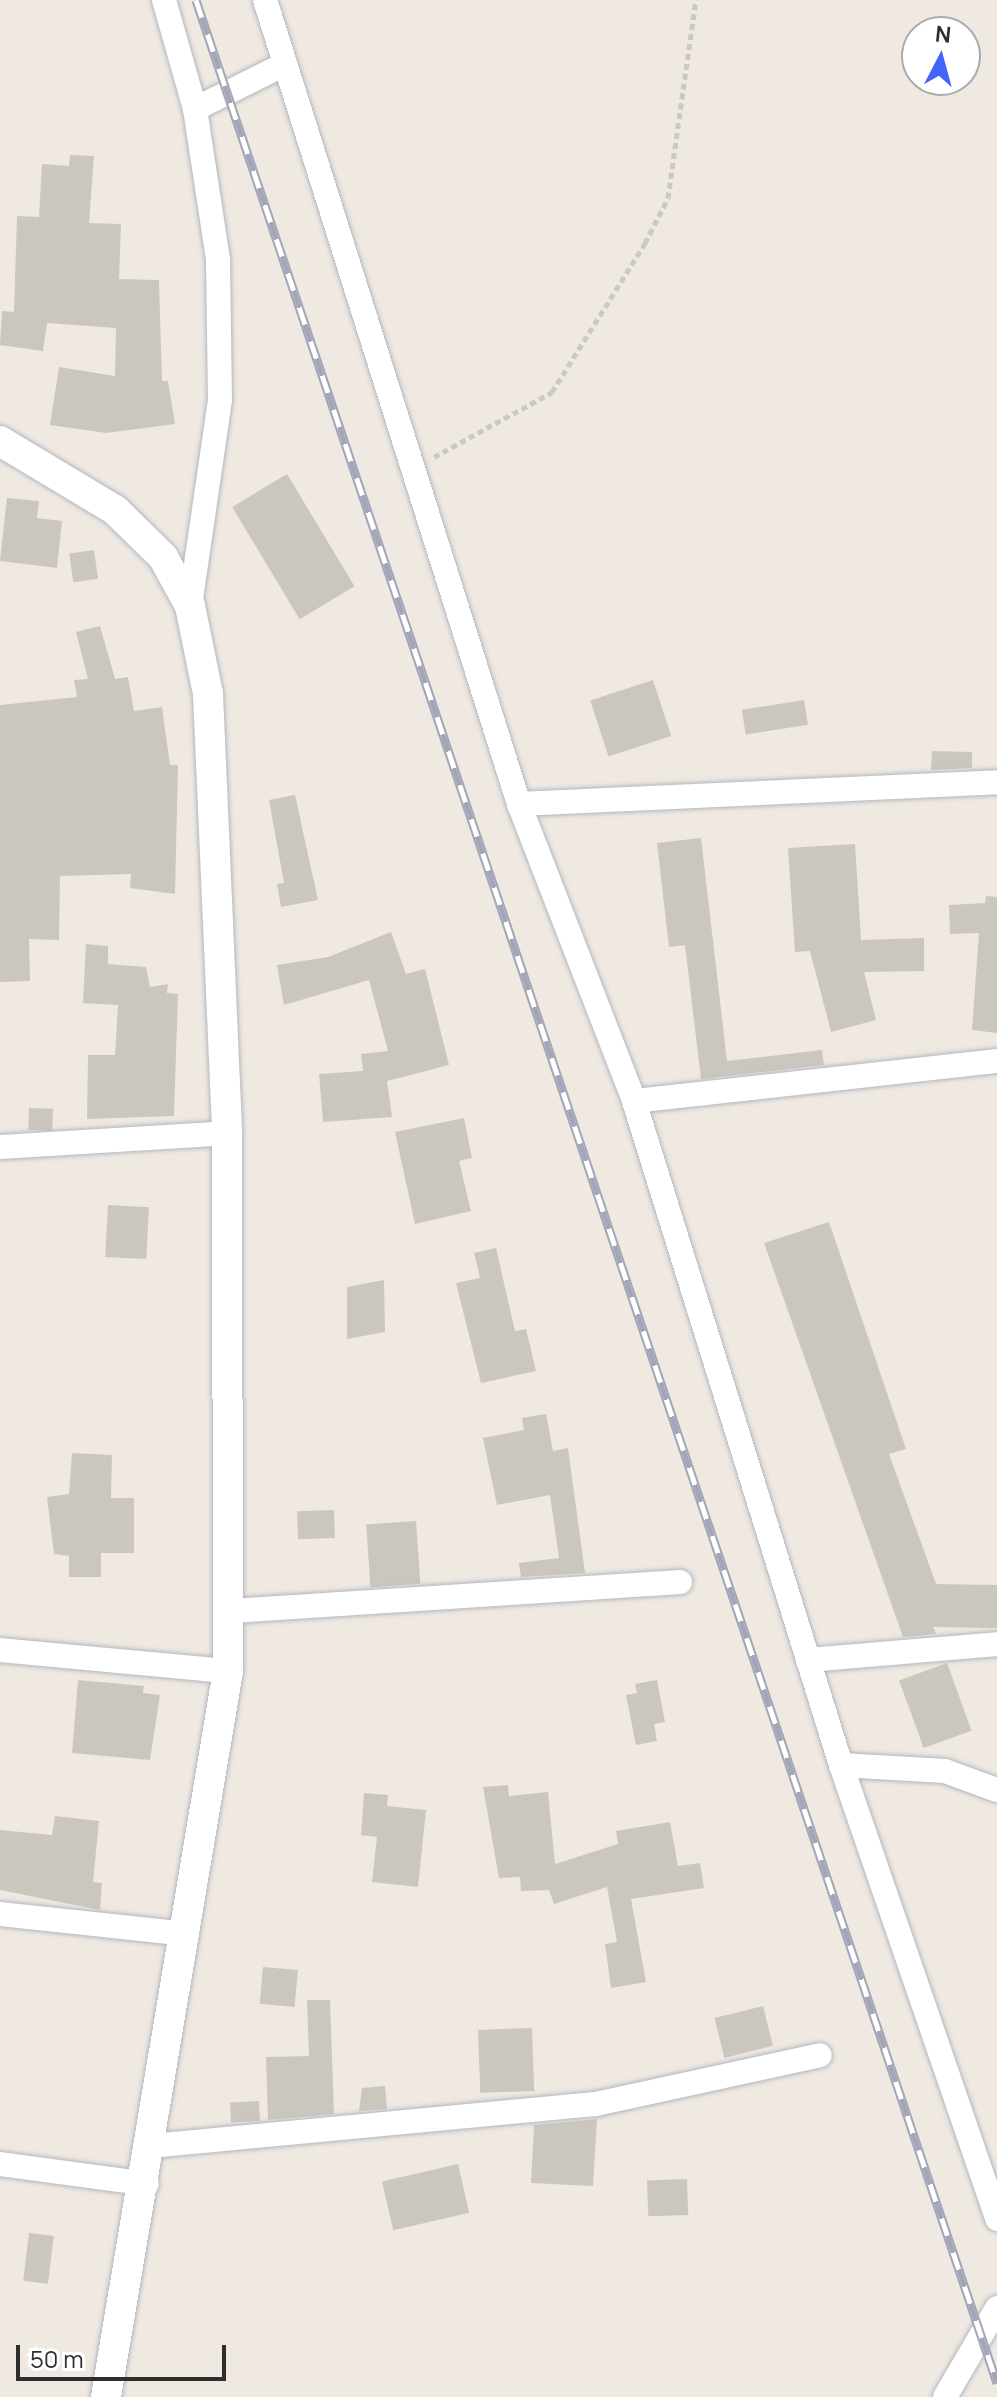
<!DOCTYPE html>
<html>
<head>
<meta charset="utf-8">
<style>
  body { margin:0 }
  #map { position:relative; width:997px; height:2397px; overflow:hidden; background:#efe9e1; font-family:Manrope,sans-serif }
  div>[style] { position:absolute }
  .building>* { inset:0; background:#cbc7bf; transform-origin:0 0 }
  .path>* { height:5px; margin-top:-2.5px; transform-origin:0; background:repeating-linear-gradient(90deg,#c9c9c9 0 6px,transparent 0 10px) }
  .roads { filter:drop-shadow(0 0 2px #b4b7c1) drop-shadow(0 0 2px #b4b7c1) }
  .minor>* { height:24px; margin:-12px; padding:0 12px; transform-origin:12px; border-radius:12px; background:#fff }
  .tertiary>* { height:30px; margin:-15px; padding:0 15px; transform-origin:15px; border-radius:15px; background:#fff }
  .rail>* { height:9px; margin-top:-4.5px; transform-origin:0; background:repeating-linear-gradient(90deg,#fff 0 18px,#a3a6b8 0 36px); box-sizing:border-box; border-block:2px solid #a3a6b8 }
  span { translate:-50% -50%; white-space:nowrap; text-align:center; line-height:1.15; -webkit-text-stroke:6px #fff; paint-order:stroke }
  .north { position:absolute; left:901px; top:16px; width:80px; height:80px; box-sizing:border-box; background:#fff; border:2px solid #ababab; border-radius:50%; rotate:6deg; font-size:22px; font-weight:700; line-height:32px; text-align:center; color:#2e2e2e }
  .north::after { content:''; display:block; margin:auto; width:28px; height:36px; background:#4264fb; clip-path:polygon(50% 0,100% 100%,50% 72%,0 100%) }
  .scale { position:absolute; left:16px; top:2345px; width:210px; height:36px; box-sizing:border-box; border:4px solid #2e2e2e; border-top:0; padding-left:10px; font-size:24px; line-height:28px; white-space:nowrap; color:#2e2e2e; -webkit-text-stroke:6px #fff; paint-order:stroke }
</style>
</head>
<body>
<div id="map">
  <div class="building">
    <div style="clip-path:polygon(70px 155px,94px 156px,89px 223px,121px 224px,119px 279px,159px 280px,162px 381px,168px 381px,175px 424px,106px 433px,50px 425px,59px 367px,115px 376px,116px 328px,47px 323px,43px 351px,0 345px,2px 311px,14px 312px,17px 216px,39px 217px,42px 164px,69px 166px)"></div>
    <div style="left:287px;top:474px;width:131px;height:64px;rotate:59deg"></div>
    <div style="clip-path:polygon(7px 498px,39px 501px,37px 518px,62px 521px,57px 568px,0 561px)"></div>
    <div style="left:94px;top:550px;width:29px;height:25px;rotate:82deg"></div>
    <div style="clip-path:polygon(100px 626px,115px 679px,128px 677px,134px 711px,162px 707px,170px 765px,178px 765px,175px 894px,130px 888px,131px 874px,60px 876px,59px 940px,29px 939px,30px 981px,0 982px,0 705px,77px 697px,74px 680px,88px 679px,76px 632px)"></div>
    <div style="left:653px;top:680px;width:59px;height:66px;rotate:72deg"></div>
    <div style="left:804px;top:700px;width:25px;height:63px;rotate:81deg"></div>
    <div style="clip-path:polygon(932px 751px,972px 752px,972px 768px,931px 770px)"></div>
    <div style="clip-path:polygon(295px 795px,318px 900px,281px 907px,277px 884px,284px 883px,269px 800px)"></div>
    <div style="clip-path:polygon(701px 838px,727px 1061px,822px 1050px,824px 1065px,701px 1079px,685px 945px,669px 947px,657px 843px)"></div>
    <div style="clip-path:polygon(855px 844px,861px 940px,924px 938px,924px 971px,864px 972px,876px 1020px,831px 1032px,810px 951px,795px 952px,788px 848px)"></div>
    <div style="clip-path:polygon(986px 896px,997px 897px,997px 1033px,972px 1030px,979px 933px,950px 934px,949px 905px,985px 903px)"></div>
    <div style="clip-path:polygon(391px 932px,406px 974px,425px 969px,449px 1065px,387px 1081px,392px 1117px,323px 1122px,319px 1074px,363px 1071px,361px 1054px,388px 1051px,369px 980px,284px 1005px,277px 965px,328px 957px)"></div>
    <div style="clip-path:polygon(86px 944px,108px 946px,108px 964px,146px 967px,150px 987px,168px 984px,167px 993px,178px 994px,174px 1116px,87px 1119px,88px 1055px,115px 1055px,118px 1005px,83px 1003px)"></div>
    <div style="left:29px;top:1108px;width:24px;height:22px;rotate:2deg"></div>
    <div style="clip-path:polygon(464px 1118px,472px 1158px,459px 1161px,471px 1211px,415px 1224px,395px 1132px)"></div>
    <div style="left:108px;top:1205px;width:41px;height:52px;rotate:3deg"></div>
    <div style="clip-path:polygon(829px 1222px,906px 1449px,889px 1454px,936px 1584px,997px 1585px,997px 1628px,933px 1627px,936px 1634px,903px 1637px,764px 1243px)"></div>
    <div style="clip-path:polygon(496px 1248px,515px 1331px,526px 1329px,536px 1371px,481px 1383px,456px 1283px,480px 1278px,474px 1253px)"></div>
    <div style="clip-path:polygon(384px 1280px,385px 1332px,347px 1339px,347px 1287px)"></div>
    <div style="clip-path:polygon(546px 1414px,553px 1451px,568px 1448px,585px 1573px,521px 1577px,519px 1563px,559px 1558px,550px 1495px,497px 1505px,483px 1438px,524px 1430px,522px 1418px)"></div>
    <div style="clip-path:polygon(72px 1453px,112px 1455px,111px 1498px,134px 1498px,134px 1553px,101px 1553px,101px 1577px,69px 1577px,69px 1556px,54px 1554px,47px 1497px,69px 1494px)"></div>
    <div style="left:334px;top:1510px;width:28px;height:37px;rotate:88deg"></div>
    <div style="left:416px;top:1521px;width:63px;height:50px;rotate:86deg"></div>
    <div style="left:947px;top:1663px;width:72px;height:51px;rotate:70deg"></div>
    <div style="clip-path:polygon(78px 1680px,144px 1686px,143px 1693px,160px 1695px,150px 1760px,72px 1753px)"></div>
    <div style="clip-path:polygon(657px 1680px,665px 1722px,654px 1724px,657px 1741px,636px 1745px,626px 1695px,637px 1693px,635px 1684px)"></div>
    <div style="clip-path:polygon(508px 1785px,509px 1796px,548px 1792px,555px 1864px,618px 1844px,616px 1831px,670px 1822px,678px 1866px,700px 1863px,704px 1888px,631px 1899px,646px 1982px,611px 1988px,605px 1944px,617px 1942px,607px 1887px,554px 1904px,549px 1890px,521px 1891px,520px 1877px,499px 1878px,483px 1787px)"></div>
    <div style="clip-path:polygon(364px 1793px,388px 1795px,387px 1806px,426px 1810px,418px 1887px,372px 1882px,377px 1837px,361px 1835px)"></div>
    <div style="clip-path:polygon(55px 1816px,99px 1821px,93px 1882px,102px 1883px,100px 1910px,0 1890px,0 1830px,52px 1835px)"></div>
    <div style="left:263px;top:1967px;width:35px;height:37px;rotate:5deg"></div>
    <div style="clip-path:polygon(307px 2000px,330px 2000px,334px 2114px,268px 2120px,266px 2057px,309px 2056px)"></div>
    <div style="left:763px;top:2006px;width:41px;height:50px;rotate:76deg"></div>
    <div style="left:532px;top:2028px;width:63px;height:54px;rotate:88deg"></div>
    <div style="clip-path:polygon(385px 2086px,387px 2109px,359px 2111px,362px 2088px)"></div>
    <div style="left:259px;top:2101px;width:20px;height:29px;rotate:87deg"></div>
    <div style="clip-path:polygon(597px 2119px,593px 2186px,531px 2183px,534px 2125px)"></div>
    <div style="left:458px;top:2164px;width:50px;height:78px;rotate:77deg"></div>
    <div style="left:687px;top:2179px;width:36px;height:40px;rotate:88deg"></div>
    <div style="left:29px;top:2233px;width:25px;height:48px;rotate:7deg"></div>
  </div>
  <div class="path">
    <div style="left:434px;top:457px;width:135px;rotate:-28.8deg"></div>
    <div style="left:552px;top:392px;width:176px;rotate:-58deg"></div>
    <div style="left:645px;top:243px;width:51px;rotate:-62.9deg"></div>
    <div style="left:668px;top:198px;width:200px;rotate:-82deg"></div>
  </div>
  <div class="roads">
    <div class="minor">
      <div style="left:164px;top:0;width:113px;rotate:74.1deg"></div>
      <div style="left:195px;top:109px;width:153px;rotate:81.3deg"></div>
      <div style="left:218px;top:260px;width:140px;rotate:89.2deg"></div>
      <div style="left:220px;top:400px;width:208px;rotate:98.3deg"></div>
      <div style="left:265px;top:0;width:843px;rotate:72.47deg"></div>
      <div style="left:519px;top:804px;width:318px;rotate:68.8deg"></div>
      <div style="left:634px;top:1101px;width:696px;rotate:72.69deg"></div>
      <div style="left:841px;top:1765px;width:480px;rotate:71deg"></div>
      <div style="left:195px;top:109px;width:96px;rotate:-26.6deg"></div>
      <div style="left:519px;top:804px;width:479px;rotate:-2.6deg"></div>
      <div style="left:634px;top:1101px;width:365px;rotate:-6.3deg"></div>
      <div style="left:0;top:1147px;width:227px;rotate:-3.5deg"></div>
      <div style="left:232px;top:1611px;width:449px;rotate:-3.7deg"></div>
      <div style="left:0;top:1650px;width:229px;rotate:5.3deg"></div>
      <div style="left:808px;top:1660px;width:190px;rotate:-4.8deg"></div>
      <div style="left:841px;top:1765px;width:104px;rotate:3.3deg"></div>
      <div style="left:945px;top:1771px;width:55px;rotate:20.1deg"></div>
      <div style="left:0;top:1914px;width:188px;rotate:6.1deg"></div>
      <div style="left:151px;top:2146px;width:447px;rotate:-5.4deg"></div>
      <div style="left:596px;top:2104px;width:229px;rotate:-12.3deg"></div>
      <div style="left:0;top:2164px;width:148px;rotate:7.7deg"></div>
      <div style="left:945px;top:2397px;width:103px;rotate:-59.7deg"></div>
    </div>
    <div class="tertiary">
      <div style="left:0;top:441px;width:134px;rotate:31deg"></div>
      <div style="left:115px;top:510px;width:67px;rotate:44.4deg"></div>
      <div style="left:163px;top:557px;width:56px;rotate:61.1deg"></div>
      <div style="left:190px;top:606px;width:90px;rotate:78.4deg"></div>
      <div style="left:208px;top:694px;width:439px;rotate:87.5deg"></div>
      <div style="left:227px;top:1133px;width:538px;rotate:89.89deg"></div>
      <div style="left:228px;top:1671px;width:736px;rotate:99.54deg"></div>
    </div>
  </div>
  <div class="rail">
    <div style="left:196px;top:0;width:2514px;rotate:71.42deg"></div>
  </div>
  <div class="north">N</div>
  <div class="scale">50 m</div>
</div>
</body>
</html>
